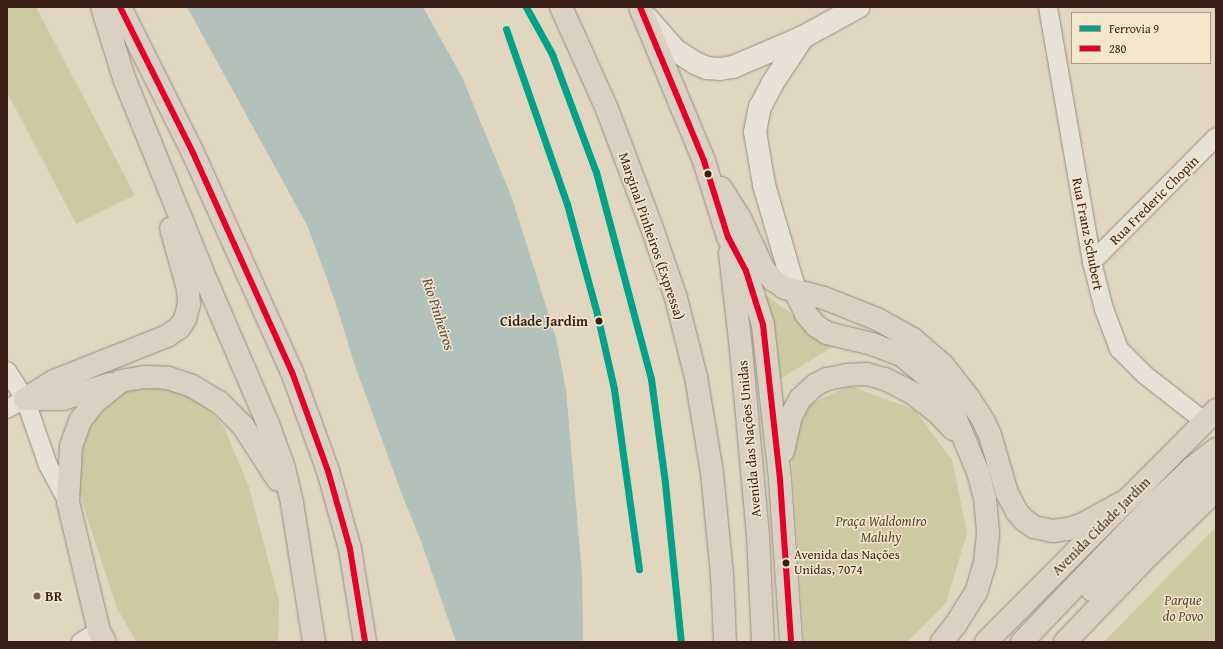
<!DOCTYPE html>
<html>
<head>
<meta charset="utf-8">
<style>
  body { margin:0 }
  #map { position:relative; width:1223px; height:649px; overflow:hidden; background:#e1d6c0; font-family:"Gentium Book Plus",serif }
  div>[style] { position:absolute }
  .green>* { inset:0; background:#cdc9a2 }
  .water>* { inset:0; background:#b2c1ba }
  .roads { filter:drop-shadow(0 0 1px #968d80) drop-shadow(0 0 1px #968d80) }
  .street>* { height:18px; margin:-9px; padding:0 9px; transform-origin:9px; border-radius:9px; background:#e7e1d6 }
  .secondary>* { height:22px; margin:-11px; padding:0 11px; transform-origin:11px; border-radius:11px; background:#e7e1d6 }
  .highway>* { height:22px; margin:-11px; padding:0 11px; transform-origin:11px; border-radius:11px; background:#dad1c2 }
  .bus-1>* { height:6px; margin:-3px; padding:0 3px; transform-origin:3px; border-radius:3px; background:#e4002b }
  .rail-1>* { height:7px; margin:-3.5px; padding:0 3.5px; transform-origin:3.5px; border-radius:3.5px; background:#03a188 }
  .dots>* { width:11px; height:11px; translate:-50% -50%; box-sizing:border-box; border:2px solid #f4e7ce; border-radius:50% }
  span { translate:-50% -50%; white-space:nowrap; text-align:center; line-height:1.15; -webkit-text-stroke:3px #f4e7ce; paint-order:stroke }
  .bus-label { font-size:13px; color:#3a1f16 }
  .left { translate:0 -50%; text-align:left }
  .street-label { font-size:14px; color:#3a1f16 }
  .stop-label { font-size:14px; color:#3a1f16; font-weight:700 }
  .right { translate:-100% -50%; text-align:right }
  .park-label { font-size:14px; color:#5a4733; font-style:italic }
  .poi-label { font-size:14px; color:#3a1f16; font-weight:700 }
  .water-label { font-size:15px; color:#584d47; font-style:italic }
  .frame { position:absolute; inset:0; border:8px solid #3a1f16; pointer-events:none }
  .legend { position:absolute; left:1071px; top:12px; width:140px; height:52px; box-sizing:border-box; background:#f4e7ce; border:1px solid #aa9784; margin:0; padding:5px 7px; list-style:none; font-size:12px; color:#3a1f16 }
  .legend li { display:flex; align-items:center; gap:8px; height:20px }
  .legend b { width:20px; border:1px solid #aa9784 }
</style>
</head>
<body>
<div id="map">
  <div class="green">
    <div style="clip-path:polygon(7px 7px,36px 7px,135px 195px,76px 224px,7px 92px)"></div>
    <div style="clip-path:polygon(758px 289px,834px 346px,777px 381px)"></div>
    <div style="clip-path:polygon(150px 385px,198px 397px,224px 427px,249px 487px,279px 601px,278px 642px,136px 642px,117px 608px,80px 496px,80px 441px,97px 412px,126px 391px)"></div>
    <div style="clip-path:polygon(850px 386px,915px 410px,952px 460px,967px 533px,946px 603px,907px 642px,804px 642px,791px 446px,809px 404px)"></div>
    <div style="clip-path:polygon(1216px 527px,1216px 642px,1104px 642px)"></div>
  </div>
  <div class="water">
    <div style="clip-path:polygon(187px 7px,423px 7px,462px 77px,512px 198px,556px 338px,566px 390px,582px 574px,583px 642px,456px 642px,421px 541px,401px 492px,354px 363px,337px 307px,308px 227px)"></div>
  </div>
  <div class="roads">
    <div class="street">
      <div style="left:1048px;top:7px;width:259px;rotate:80.2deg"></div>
      <div style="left:1092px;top:262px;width:49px;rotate:75.7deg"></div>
      <div style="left:1104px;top:309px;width:43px;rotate:69.4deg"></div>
      <div style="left:1119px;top:349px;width:37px;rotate:45deg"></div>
      <div style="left:1145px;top:375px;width:75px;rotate:37.9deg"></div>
      <div style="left:1092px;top:262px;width:176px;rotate:-45.2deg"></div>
      <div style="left:7px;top:371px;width:33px;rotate:57deg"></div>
      <div style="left:25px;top:399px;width:70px;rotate:70.8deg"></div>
      <div style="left:48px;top:465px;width:42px;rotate:61.6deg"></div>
      <div style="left:7px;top:409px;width:21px;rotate:-29deg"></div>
      <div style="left:81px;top:642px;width:21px;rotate:-31deg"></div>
    </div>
    <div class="secondary">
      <div style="left:647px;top:18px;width:43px;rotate:48.8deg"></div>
      <div style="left:675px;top:50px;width:24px;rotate:33deg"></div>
      <div style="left:695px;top:63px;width:13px;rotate:23deg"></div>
      <div style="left:707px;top:68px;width:13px;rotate:4deg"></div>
      <div style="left:720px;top:69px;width:13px;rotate:-9deg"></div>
      <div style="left:733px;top:67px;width:76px;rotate:-23.2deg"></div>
      <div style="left:803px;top:37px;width:63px;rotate:-28.6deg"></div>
      <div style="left:795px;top:291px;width:110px;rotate:-106.3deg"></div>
      <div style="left:764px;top:185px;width:54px;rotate:-99.6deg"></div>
      <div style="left:755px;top:132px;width:25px;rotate:-79deg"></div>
      <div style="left:760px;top:107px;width:26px;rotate:-62deg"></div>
      <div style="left:772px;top:84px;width:56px;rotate:-56.6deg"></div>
    </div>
    <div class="highway">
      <div style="left:102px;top:7px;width:74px;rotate:72.8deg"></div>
      <div style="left:124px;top:78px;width:210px;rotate:67.9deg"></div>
      <div style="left:203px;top:273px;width:164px;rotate:66.7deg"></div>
      <div style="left:268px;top:424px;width:47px;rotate:70deg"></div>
      <div style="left:284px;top:468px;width:36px;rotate:77deg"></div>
      <div style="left:292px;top:503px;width:141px;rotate:81deg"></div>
      <div style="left:120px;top:7px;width:163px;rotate:63.4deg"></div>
      <div style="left:193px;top:153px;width:240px;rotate:65.7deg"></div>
      <div style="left:292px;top:372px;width:105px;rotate:70deg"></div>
      <div style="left:328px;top:471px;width:81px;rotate:74.2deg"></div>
      <div style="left:350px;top:549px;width:94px;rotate:80.8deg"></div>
      <div style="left:561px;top:7px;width:112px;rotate:65.7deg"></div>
      <div style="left:607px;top:109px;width:127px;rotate:69.3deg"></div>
      <div style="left:652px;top:228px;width:74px;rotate:71.1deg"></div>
      <div style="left:676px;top:298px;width:81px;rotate:75.8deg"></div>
      <div style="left:696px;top:377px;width:97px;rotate:80.5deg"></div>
      <div style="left:712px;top:473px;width:102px;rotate:84.4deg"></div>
      <div style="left:722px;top:575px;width:67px;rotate:87.4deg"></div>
      <div style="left:640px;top:7px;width:167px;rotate:67.4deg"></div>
      <div style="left:704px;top:161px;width:80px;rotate:72.5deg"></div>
      <div style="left:728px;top:237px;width:38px;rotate:62deg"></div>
      <div style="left:746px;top:271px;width:57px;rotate:72.5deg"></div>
      <div style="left:763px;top:325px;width:155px;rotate:83.7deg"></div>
      <div style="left:780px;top:479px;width:163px;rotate:86.1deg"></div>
      <div style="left:721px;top:188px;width:36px;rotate:58deg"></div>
      <div style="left:740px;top:218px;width:55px;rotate:65.3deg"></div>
      <div style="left:763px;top:268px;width:16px;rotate:50deg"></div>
      <div style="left:773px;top:280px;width:14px;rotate:34deg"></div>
      <div style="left:785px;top:288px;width:40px;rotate:14.4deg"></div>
      <div style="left:824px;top:298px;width:57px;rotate:21.6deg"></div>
      <div style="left:877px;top:319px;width:41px;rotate:29.1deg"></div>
      <div style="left:913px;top:339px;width:40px;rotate:41deg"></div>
      <div style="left:943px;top:365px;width:41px;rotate:52deg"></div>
      <div style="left:968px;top:397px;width:30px;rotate:57deg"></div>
      <div style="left:984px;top:422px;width:14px;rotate:65deg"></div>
      <div style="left:990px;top:435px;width:60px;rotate:73.7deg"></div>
      <div style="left:1007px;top:493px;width:21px;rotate:62deg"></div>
      <div style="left:1017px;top:512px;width:11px;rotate:49deg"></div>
      <div style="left:1024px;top:520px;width:12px;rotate:35deg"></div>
      <div style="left:1034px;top:527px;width:19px;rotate:12deg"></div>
      <div style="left:1053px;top:531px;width:15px;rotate:-8deg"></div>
      <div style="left:1068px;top:529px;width:16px;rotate:-18deg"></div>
      <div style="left:1083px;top:524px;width:48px;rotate:-28.7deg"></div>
      <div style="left:730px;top:253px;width:97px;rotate:83.5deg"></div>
      <div style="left:741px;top:349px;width:188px;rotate:84.8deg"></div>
      <div style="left:758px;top:536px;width:106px;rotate:87.3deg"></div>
      <div style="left:795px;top:291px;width:25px;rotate:64deg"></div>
      <div style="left:806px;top:314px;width:16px;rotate:50deg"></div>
      <div style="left:816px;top:326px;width:13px;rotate:32deg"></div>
      <div style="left:827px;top:333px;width:46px;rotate:13.7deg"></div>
      <div style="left:872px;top:344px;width:33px;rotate:21deg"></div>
      <div style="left:903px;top:356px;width:33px;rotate:40deg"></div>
      <div style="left:928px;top:377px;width:29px;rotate:54deg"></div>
      <div style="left:945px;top:400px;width:22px;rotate:60deg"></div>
      <div style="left:956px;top:419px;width:57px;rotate:67.5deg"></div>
      <div style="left:978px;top:472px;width:27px;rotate:75deg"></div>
      <div style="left:985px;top:498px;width:36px;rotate:85deg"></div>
      <div style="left:988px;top:534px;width:29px;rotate:96deg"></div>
      <div style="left:985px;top:563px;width:30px;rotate:107deg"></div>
      <div style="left:976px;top:592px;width:38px;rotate:122deg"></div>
      <div style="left:956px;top:624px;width:23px;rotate:128deg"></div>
      <div style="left:25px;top:399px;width:34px;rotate:-32deg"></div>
      <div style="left:54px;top:381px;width:122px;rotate:-21.7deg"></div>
      <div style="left:167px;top:336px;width:14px;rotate:-34deg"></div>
      <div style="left:179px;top:328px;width:11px;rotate:-56deg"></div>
      <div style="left:185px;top:319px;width:16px;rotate:-75deg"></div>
      <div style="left:189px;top:304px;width:15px;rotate:-94deg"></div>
      <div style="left:188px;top:289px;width:63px;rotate:-105.6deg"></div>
      <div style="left:25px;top:399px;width:38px"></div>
      <div style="left:63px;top:399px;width:49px;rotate:-17.7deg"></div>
      <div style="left:783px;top:451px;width:36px;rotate:-77deg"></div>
      <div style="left:791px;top:416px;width:19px;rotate:-62deg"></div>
      <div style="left:800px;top:399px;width:21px;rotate:-43deg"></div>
      <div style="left:815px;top:385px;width:13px;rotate:-27deg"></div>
      <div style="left:827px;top:379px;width:20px;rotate:-11deg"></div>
      <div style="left:847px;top:375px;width:20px;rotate:-3deg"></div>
      <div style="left:867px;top:374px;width:19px;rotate:16deg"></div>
      <div style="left:885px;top:379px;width:29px;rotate:27deg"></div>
      <div style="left:911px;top:392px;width:34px;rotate:38deg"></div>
      <div style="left:938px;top:413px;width:22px;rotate:47deg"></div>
      <div style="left:1092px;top:590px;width:173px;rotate:-44.3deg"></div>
      <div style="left:105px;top:642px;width:13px;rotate:-119deg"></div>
      <div style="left:99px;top:631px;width:133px;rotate:-103.5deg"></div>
      <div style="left:68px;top:502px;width:56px;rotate:-86.9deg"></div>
      <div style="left:71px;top:446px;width:27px;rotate:-70deg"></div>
      <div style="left:80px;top:421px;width:24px;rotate:-52deg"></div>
      <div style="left:95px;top:402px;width:33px;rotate:-39deg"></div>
      <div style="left:121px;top:381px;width:23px;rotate:-10deg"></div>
      <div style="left:144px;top:377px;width:24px;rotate:2deg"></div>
      <div style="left:168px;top:378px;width:25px;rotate:18deg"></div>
      <div style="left:192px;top:386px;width:31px;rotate:31deg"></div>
      <div style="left:219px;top:402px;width:34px;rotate:45deg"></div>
      <div style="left:243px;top:426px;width:64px;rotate:57.1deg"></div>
      <div style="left:986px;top:642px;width:327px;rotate:-45.2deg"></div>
      <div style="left:1022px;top:642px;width:194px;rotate:-46.3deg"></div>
      <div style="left:1156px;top:502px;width:50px;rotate:-43.4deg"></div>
      <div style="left:1192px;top:468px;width:31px;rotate:-38deg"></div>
      <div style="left:1065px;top:642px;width:121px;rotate:-46deg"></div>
      <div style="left:1149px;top:555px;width:93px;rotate:-44.1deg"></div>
    </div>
  </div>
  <div class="bus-1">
    <div style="left:120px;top:7px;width:163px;rotate:63.4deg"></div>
    <div style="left:193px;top:153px;width:240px;rotate:65.7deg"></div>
    <div style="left:292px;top:372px;width:105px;rotate:70deg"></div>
    <div style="left:328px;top:471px;width:81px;rotate:74.2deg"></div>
    <div style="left:350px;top:549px;width:94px;rotate:80.8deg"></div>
    <div style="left:640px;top:7px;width:167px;rotate:67.4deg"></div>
    <div style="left:704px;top:161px;width:80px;rotate:72.5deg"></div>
    <div style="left:728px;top:237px;width:38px;rotate:62deg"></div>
    <div style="left:746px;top:271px;width:57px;rotate:72.5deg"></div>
    <div style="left:763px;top:325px;width:155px;rotate:83.7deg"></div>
    <div style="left:780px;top:479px;width:163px;rotate:86.1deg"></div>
  </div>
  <div class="rail-1">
    <div style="left:526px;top:7px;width:54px;rotate:61deg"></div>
    <div style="left:552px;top:54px;width:126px;rotate:69.6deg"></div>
    <div style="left:596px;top:172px;width:214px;rotate:75.1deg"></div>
    <div style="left:651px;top:379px;width:105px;rotate:82.3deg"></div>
    <div style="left:665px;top:483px;width:160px;rotate:84.3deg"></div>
    <div style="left:506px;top:29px;width:185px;rotate:70.8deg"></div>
    <div style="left:567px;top:204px;width:114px;rotate:74.7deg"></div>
    <div style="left:597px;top:314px;width:77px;rotate:77.2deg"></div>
    <div style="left:614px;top:389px;width:182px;rotate:82.1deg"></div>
  </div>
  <div class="dots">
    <div style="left:708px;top:174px;background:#3a1f16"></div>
    <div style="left:599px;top:321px;background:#3a1f16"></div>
    <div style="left:786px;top:563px;background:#3a1f16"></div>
    <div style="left:37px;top:596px;background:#745f52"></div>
  </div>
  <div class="bus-label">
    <span class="left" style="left:794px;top:563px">Avenida das Nações<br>Unidas, 7074</span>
  </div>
  <div class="street-label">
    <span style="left:1154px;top:200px;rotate:-45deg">Rua Frederic Chopin</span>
    <span style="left:1088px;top:234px;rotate:79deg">Rua Franz Schubert</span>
    <span style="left:652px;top:236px;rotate:71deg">Marginal Pinheiros (Expressa)</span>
    <span style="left:749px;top:439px;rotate:-95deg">Avenida das Nações Unidas</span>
    <span style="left:1101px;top:526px;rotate:-45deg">Avenida Cidade Jardim</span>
  </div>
  <div class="stop-label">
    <span class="right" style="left:588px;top:321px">Cidade Jardim</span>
  </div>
  <div class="park-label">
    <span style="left:881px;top:529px">Praça Waldomiro<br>Maluhy</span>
    <span style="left:1183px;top:608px">Parque<br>do Povo</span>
  </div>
  <div class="poi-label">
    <span class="left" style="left:45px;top:596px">BR</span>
  </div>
  <div class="water-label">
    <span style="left:439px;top:314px;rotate:72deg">Rio Pinheiros</span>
  </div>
  <div class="frame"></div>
  <ul class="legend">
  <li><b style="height:5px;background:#03a188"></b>Ferrovia 9</li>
  <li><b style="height:5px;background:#e4002b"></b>280</li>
  </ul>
</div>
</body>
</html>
